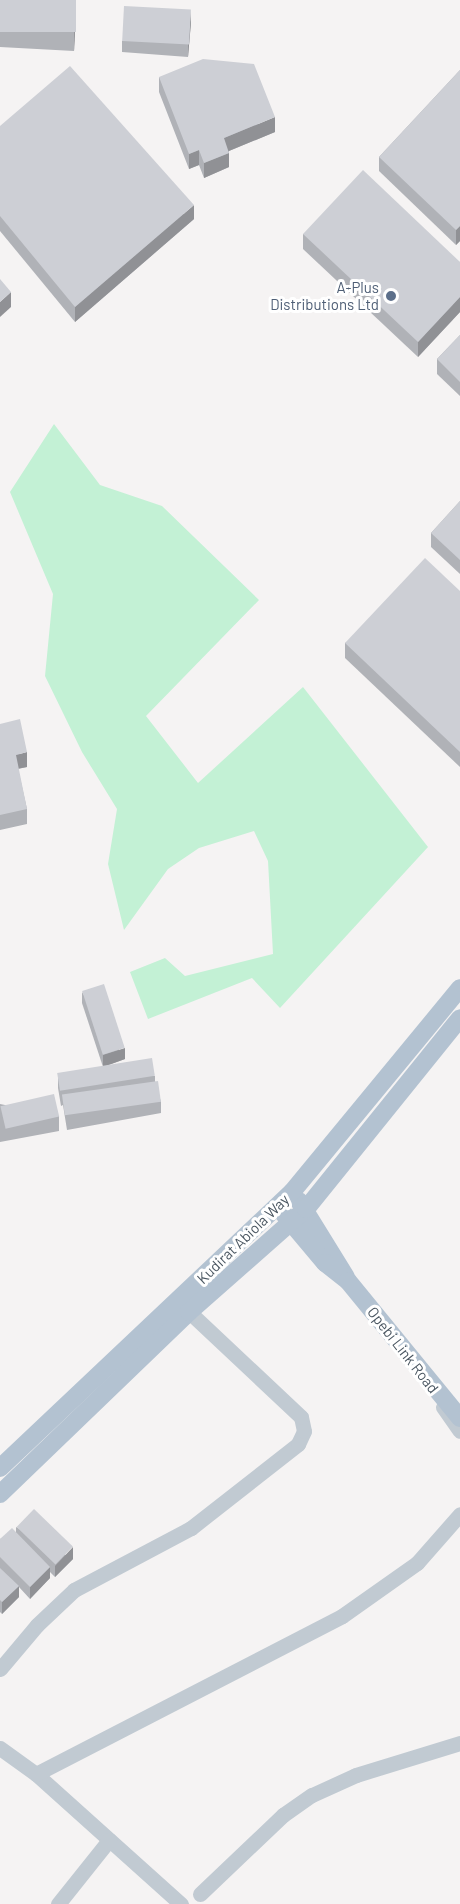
<!DOCTYPE html>
<html>
<head>
<meta charset="utf-8">
<style>
  body { margin:0 }
  #map { position:relative; width:460px; height:1904px; overflow:hidden; background:#f5f3f3; font-family:Barlow,sans-serif }
  div>[style] { position:absolute }
  .green>* { inset:0; background:#c3f1d5 }
  .minor>* { height:15px; margin:-7.5px; padding:0 7.5px; transform-origin:7.5px; border-radius:7.5px; background:#c1cad2 }
  .major>* { height:18px; margin:-9px; padding:0 9px; transform-origin:9px; border-radius:9px; background:#b3c2d1 }
  .wall>* { inset:0; background:#b0b2b7 }
  .shaded-wall>* { inset:0; background:#909195 }
  .building>* { inset:0; background:#cdcfd5; transform-origin:0 0 }
  .dots>* { width:16px; height:16px; translate:-50% -50%; box-sizing:border-box; border:3px solid #fff; border-radius:50% }
  span { translate:-50% -50%; white-space:nowrap; text-align:center; line-height:1.15; -webkit-text-stroke:6px #fff; paint-order:stroke }
  .service-label { font-size:15px; color:#4e5e75 }
  .right { translate:-100% -50%; text-align:right }
  .street-label { font-size:15px; color:#4a5661 }
</style>
</head>
<body>
<div id="map">
  <div class="green">
    <div style="clip-path:polygon(54px 424px,100px 485px,162px 506px,259px 600px,146px 716px,198px 783px,303px 687px,428px 847px,280px 1008px,252px 978px,148px 1019px,130px 972px,165px 958px,185px 976px,273px 954px,268px 861px,254px 831px,199px 848px,168px 869px,124px 930px,108px 864px,117px 809px,82px 752px,45px 676px,53px 594px,10px 492px)"></div>
  </div>
  <div class="minor">
    <div style="left:443px;top:1407px;width:29px;rotate:55deg"></div>
    <div style="left:0;top:1669px;width:57px;rotate:-49.9deg"></div>
    <div style="left:37px;top:1625px;width:51px;rotate:-43.4deg"></div>
    <div style="left:74px;top:1590px;width:132px;rotate:-27.9deg"></div>
    <div style="left:191px;top:1528px;width:136px;rotate:-38.1deg"></div>
    <div style="left:298px;top:1444px;width:14px;rotate:-65deg"></div>
    <div style="left:304px;top:1431px;width:14px;rotate:-102deg"></div>
    <div style="left:301px;top:1417px;width:154px;rotate:-136.8deg"></div>
    <div style="left:0;top:1748px;width:44px;rotate:35.8deg"></div>
    <div style="left:36px;top:1774px;width:195px;rotate:41.9deg"></div>
    <div style="left:36px;top:1774px;width:344px;rotate:-27.3deg"></div>
    <div style="left:342px;top:1616px;width:92px;rotate:-35.2deg"></div>
    <div style="left:417px;top:1563px;width:65px;rotate:-48.7deg"></div>
    <div style="left:200px;top:1894px;width:115px;rotate:-43.6deg"></div>
    <div style="left:283px;top:1815px;width:35px;rotate:-35deg"></div>
    <div style="left:312px;top:1795px;width:48px;rotate:-24.4deg"></div>
    <div style="left:356px;top:1775px;width:109px;rotate:-17.1deg"></div>
    <div style="left:58px;top:1904px;width:82px;rotate:-51.4deg"></div>
  </div>
  <div class="major">
    <div style="left:299px;top:1201px;width:89px;rotate:58.3deg"></div>
    <div style="left:283px;top:1213px;width:65px;rotate:50deg"></div>
    <div style="left:325px;top:1263px;width:29px;rotate:38deg"></div>
    <div style="left:348px;top:1281px;width:177px;rotate:50.7deg"></div>
    <div style="left:0;top:1468px;width:402px;rotate:-43.4deg"></div>
    <div style="left:292px;top:1192px;width:264px;rotate:-50.5deg"></div>
    <div style="left:0;top:1494px;width:262px;rotate:-43.9deg"></div>
    <div style="left:189px;top:1312px;width:156px;rotate:-41.4deg"></div>
    <div style="left:306px;top:1209px;width:245px;rotate:-51.1deg"></div>
  </div>
  <div class="wall">
    <div style="clip-path:polygon(0 0,76px 14px,74px 51px,0 47px)"></div>
    <div style="clip-path:polygon(191px 22px,188px 57px,122px 52px,122px 41px)"></div>
    <div style="clip-path:polygon(460px 70px,460px 241px,456px 245px,379px 171px,379px 157px)"></div>
    <div style="clip-path:polygon(159px 77px,275px 132px,229px 151px,229px 167px,204px 178px,199px 165px,189px 169px,159px 92px)"></div>
    <div style="clip-path:polygon(0 126px,194px 219px,75px 322px,0 231px)"></div>
    <div style="clip-path:polygon(303px 234px,460px 262px,460px 312px,418px 357px,303px 249px)"></div>
    <div style="clip-path:polygon(460px 335px,460px 396px,437px 374px,437px 359px)"></div>
    <div style="clip-path:polygon(460px 501px,460px 574px,431px 547px,431px 533px)"></div>
    <div style="clip-path:polygon(460px 591px,460px 767px,345px 658px,345px 643px)"></div>
    <div style="clip-path:polygon(0 724px,27px 767px,18px 769px,27px 809px,27px 824px,0 830px)"></div>
    <div style="clip-path:polygon(82px 992px,125px 1059px,103px 1067px,82px 1003px)"></div>
    <div style="clip-path:polygon(58px 1076px,155px 1076px,155px 1081px,161px 1102px,161px 1113px,67px 1130px,63px 1105px,61px 1106px,58px 1088px)"></div>
    <div style="clip-path:polygon(0 1104px,59px 1116px,59px 1131px,0 1142px)"></div>
    <div style="clip-path:polygon(16px 1527px,73px 1559px,55px 1577px,50px 1572px,50px 1578px,30px 1599px,19px 1587px,19px 1597px,2px 1614px,0 1612px,0 1539px,16px 1533px)"></div>
  </div>
  <div class="shaded-wall">
    <div style="clip-path:polygon(76px 0,76px 14px,74px 51px,74px 36px)"></div>
    <div style="clip-path:polygon(191px 10px,191px 22px,188px 57px,188px 46px)"></div>
    <div style="clip-path:polygon(275px 117px,275px 132px,224px 153px,224px 138px)"></div>
    <div style="clip-path:polygon(199px 150px,199px 165px,189px 169px,189px 154px)"></div>
    <div style="clip-path:polygon(229px 153px,229px 167px,204px 178px,204px 163px)"></div>
    <div style="clip-path:polygon(194px 205px,194px 219px,75px 322px,75px 307px)"></div>
    <div style="clip-path:polygon(460px 226px,460px 241px,456px 245px,456px 230px)"></div>
    <div style="clip-path:polygon(11px 292px,11px 307px,0 317px,0 302px)"></div>
    <div style="clip-path:polygon(460px 297px,460px 312px,418px 357px,418px 342px)"></div>
    <div style="clip-path:polygon(27px 752px,27px 767px,16px 769px,16px 755px)"></div>
    <div style="clip-path:polygon(125px 1048px,125px 1059px,103px 1067px,103px 1055px)"></div>
    <div style="clip-path:polygon(73px 1547px,73px 1559px,55px 1577px,55px 1566px)"></div>
    <div style="clip-path:polygon(50px 1567px,50px 1578px,30px 1599px,30px 1587px)"></div>
    <div style="clip-path:polygon(19px 1586px,19px 1597px,2px 1614px,2px 1602px)"></div>
  </div>
  <div class="building">
    <div style="left:0;top:0;width:76px;height:32px"></div>
    <div style="left:124px;top:6px;width:67px;height:35px;rotate:3deg"></div>
    <div style="clip-path:polygon(203px 59px,254px 64px,275px 117px,224px 138px,229px 153px,204px 163px,199px 150px,189px 154px,159px 77px)"></div>
    <div style="clip-path:polygon(70px 66px,194px 205px,75px 307px,0 216px,0 126px)"></div>
    <div style="clip-path:polygon(460px 70px,460px 226px,456px 230px,379px 157px)"></div>
    <div style="clip-path:polygon(363px 170px,460px 262px,460px 297px,418px 342px,303px 234px)"></div>
    <div style="clip-path:polygon(0 279px,11px 292px,0 302px)"></div>
    <div style="clip-path:polygon(460px 335px,460px 382px,437px 359px)"></div>
    <div style="clip-path:polygon(460px 501px,460px 560px,431px 533px)"></div>
    <div style="clip-path:polygon(425px 558px,460px 591px,460px 752px,345px 643px)"></div>
    <div style="clip-path:polygon(20px 719px,27px 752px,16px 755px,27px 809px,0 815px,0 724px)"></div>
    <div style="left:104px;top:984px;width:67px;height:23px;rotate:72deg"></div>
    <div style="left:152px;top:1058px;width:18px;height:96px;rotate:81deg"></div>
    <div style="left:158px;top:1081px;width:21px;height:97px;rotate:82deg"></div>
    <div style="left:54px;top:1094px;width:23px;height:55px;rotate:77deg"></div>
    <div style="left:34px;top:1509px;width:54px;height:25px;rotate:44deg"></div>
    <div style="clip-path:polygon(12px 1528px,50px 1567px,30px 1587px,0 1557px,0 1539px)"></div>
    <div style="clip-path:polygon(0 1568px,19px 1586px,2px 1602px,0 1600px)"></div>
  </div>
  <div class="dots">
    <div style="left:391px;top:296px;background:#5c6f8a"></div>
  </div>
  <div class="service-label">
    <span class="right" style="left:379px;top:296px">A-Plus<br>Distributions Ltd</span>
  </div>
  <div class="street-label">
    <span style="left:243px;top:1239px;rotate:-44deg">Kudirat Abiola Way</span>
    <span style="left:403px;top:1350px;rotate:52deg">Opebi Link Road</span>
  </div>
</div>
</body>
</html>
